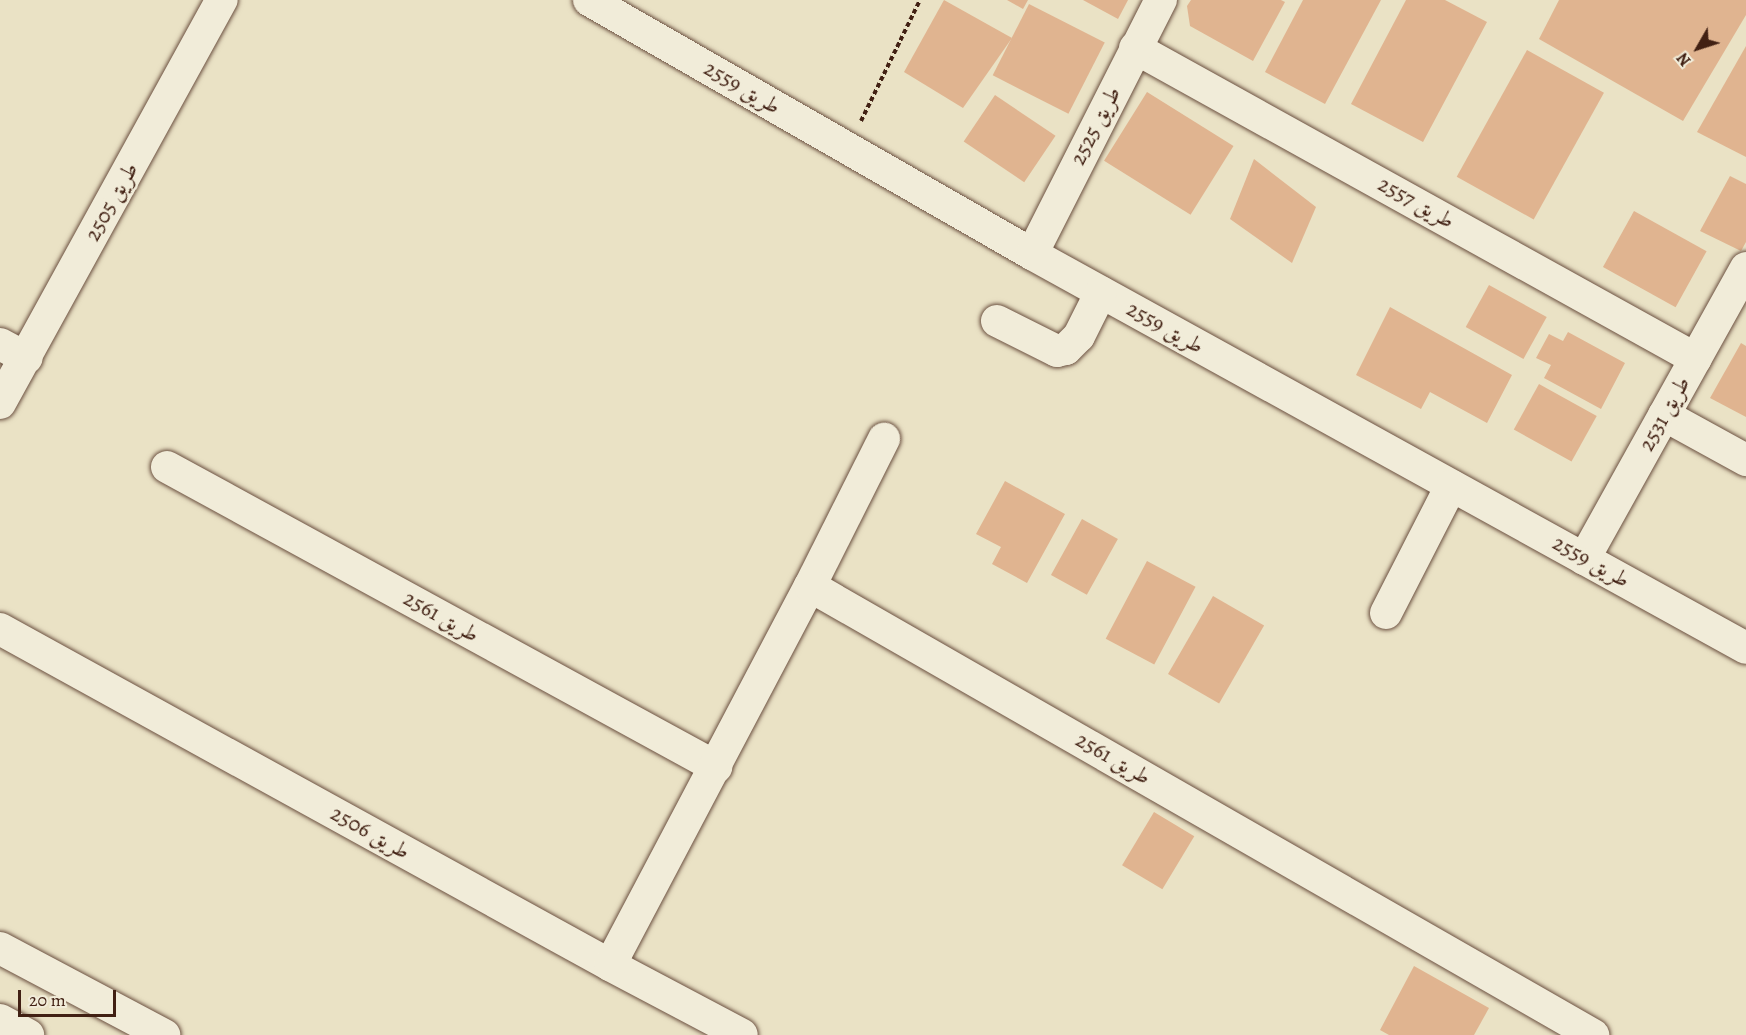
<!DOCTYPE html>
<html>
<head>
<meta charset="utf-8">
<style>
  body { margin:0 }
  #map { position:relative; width:1746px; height:1035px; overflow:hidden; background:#eae2c5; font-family:Alegreya,Amiri,serif }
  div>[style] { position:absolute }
  .building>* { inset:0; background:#e0b490; transform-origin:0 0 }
  .path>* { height:4px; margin-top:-2px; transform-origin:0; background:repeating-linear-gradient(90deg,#412013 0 4.5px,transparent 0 7.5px) }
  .roads { filter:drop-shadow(0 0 2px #6b5040) drop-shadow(0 0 2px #6b5040) }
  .minor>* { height:32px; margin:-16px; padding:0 16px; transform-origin:16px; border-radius:16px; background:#f1ecd9 }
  span { translate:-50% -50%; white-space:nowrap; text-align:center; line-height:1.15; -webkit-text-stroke:5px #f1ecd9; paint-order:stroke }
  .street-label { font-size:22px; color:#412013 }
  .north { position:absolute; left:1668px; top:18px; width:60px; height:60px; -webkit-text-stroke:4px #f1ecd9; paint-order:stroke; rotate:231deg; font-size:16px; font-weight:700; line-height:24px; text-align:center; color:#412013 }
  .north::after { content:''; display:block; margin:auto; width:21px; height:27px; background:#412013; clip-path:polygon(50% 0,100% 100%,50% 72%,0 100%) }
  .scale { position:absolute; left:18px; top:990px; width:98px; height:27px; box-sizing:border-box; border:3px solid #412013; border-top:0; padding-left:8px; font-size:18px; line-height:21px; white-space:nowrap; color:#412013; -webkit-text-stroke:4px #f1ecd9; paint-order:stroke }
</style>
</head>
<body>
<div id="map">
  <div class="building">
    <div style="clip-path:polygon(944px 0,1012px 38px,963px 108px,904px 72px)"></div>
    <div style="clip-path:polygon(1007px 0,1028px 0,1023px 9px)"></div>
    <div style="clip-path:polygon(1083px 0,1128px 0,1118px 19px)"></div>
    <div style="clip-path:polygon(1191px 0,1281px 0,1285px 2px,1253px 61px,1190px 26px,1187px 6px)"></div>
    <div style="clip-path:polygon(1303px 0,1381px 0,1325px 104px,1265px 72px)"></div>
    <div style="clip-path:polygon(1406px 0,1445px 0,1487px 22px,1423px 142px,1351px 104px)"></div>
    <div style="clip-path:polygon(1559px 0,1746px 0,1746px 15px,1683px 121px,1539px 39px)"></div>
    <div style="left:1029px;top:4px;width:85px;height:80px;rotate:27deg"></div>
    <div style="clip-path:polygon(1746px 46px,1746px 157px,1697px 132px)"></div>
    <div style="left:1527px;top:50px;width:88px;height:145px;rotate:29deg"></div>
    <div style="left:1147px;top:92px;width:102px;height:81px;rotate:32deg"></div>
    <div style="left:995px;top:95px;width:73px;height:56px;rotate:34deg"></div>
    <div style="clip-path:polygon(1254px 159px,1316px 207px,1292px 263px,1230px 219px)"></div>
    <div style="clip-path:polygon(1730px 176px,1746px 184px,1746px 242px,1741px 251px,1700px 231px)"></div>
    <div style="left:1634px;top:211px;width:83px;height:64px;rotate:29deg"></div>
    <div style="left:1489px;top:285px;width:66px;height:48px;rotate:29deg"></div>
    <div style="clip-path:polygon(1390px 307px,1512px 375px,1487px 423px,1430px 392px,1421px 409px,1356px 375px)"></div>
    <div style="clip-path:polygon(1568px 332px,1625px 363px,1601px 409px,1544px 378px,1551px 365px,1536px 358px,1549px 334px,1563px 341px)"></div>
    <div style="clip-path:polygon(1741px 343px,1746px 346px,1746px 417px,1710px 398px)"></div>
    <div style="left:1539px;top:384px;width:66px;height:52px;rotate:29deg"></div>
    <div style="clip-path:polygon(1005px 481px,1065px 514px,1027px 583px,992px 564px,1001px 547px,976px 534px)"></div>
    <div style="left:1082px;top:519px;width:41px;height:64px;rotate:29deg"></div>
    <div style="left:1147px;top:561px;width:55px;height:88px;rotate:28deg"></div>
    <div style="left:1213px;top:596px;width:59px;height:90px;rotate:30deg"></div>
    <div style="left:1154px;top:812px;width:47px;height:62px;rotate:31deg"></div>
    <div style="clip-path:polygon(1414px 966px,1489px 1008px,1474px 1035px,1389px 1035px,1380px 1030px)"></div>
  </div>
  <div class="path">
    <div style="left:861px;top:121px;width:135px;rotate:-64deg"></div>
  </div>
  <div class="roads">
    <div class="minor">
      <div style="left:589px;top:0;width:511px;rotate:29.83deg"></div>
      <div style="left:1032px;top:254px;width:815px;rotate:28.89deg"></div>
      <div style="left:1135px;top:48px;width:641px;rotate:29deg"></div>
      <div style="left:1032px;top:254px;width:285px;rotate:-63.1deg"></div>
      <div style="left:997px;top:321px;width:67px;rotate:26.6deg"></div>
      <div style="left:1057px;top:351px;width:9px;rotate:-13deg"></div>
      <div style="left:1066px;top:349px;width:18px;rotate:-45deg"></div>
      <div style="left:1079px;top:336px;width:49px;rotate:-63.4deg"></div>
      <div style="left:0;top:344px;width:30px;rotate:28deg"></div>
      <div style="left:0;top:403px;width:460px;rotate:-61.2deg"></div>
      <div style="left:1664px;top:415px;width:94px;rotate:28.8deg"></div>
      <div style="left:167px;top:467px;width:626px;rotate:28.65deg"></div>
      <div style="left:1584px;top:559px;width:333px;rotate:-60.9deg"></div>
      <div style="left:810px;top:586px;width:165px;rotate:-63.3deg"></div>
      <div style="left:1386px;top:613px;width:143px;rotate:-62.9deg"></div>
      <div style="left:0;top:629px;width:696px;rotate:28.85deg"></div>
      <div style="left:610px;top:965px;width:149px;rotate:27.9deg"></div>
      <div style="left:0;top:948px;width:186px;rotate:27.9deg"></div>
      <div style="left:610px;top:965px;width:429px;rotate:-62.2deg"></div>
      <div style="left:810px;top:586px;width:903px;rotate:29.83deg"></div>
      <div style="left:0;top:1020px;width:32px;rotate:28deg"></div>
    </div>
  </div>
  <div class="street-label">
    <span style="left:742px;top:88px;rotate:30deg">طريق 2559</span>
    <span style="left:1096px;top:126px;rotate:-63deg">طريق 2525</span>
    <span style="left:112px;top:202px;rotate:-61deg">طريق 2505</span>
    <span style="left:1416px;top:203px;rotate:29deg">طريق 2557</span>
    <span style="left:1165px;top:328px;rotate:29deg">طريق 2559</span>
    <span style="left:1665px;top:414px;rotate:-61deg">طريق 2531</span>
    <span style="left:1591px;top:562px;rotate:29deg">طريق 2559</span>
    <span style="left:441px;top:617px;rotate:29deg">طريق 2561</span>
    <span style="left:1113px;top:759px;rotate:30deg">طريق 2561</span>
    <span style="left:370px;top:833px;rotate:29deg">طريق 2506</span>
  </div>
  <div class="north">N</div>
  <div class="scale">20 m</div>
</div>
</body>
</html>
